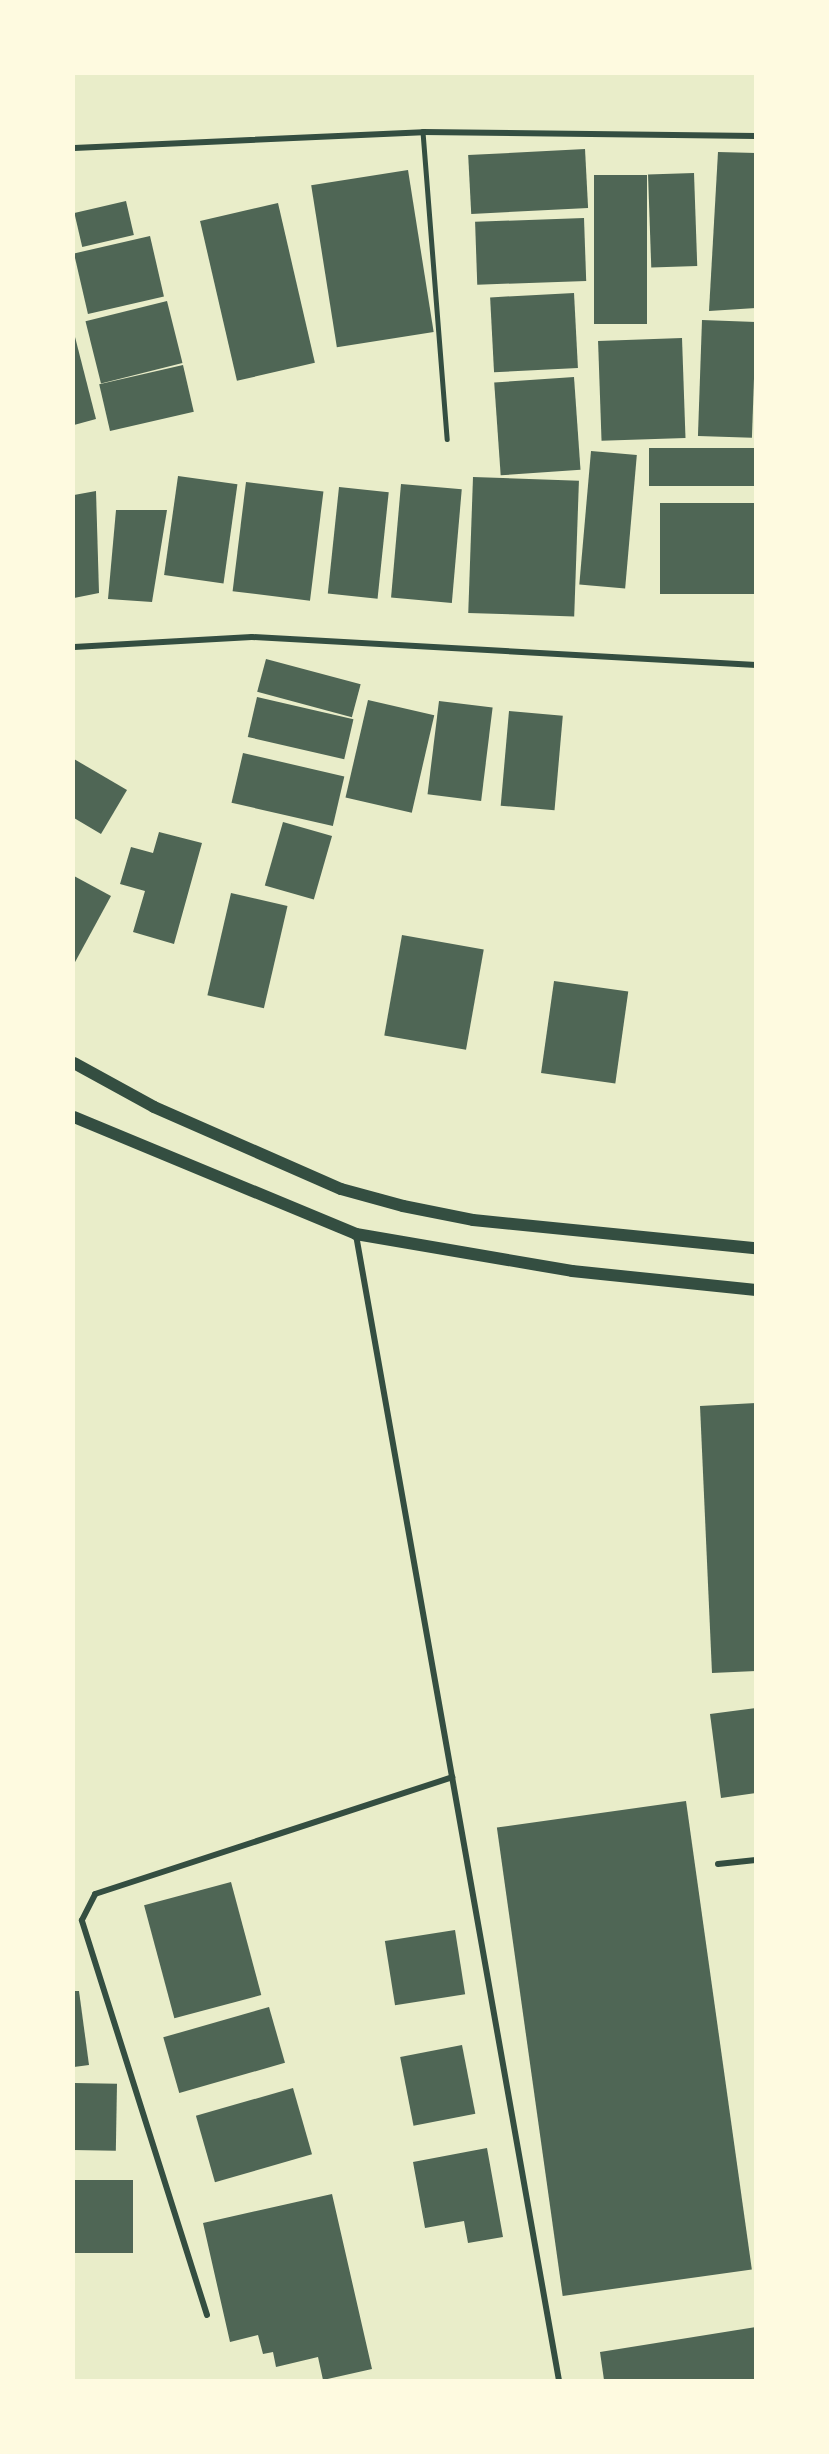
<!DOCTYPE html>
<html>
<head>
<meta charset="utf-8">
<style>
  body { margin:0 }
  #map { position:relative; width:829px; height:2454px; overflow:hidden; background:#e9edc9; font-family:"Crimson Pro",serif }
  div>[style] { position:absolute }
  .building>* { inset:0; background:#4f6655; transform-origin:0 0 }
  .service>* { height:4.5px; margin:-2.25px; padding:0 2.25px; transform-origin:2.25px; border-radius:2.25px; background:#344e41 }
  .minor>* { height:6px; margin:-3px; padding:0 3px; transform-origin:3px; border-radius:3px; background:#344e41 }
  .secondary>* { height:12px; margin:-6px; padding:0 6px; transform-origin:6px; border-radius:6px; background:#344e41 }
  span { translate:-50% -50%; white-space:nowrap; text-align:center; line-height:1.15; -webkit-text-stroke:4.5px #fefae0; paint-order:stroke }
  .frame { position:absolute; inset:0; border:75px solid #fefae0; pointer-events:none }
</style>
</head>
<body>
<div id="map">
  <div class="building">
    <div style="left:585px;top:149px;width:59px;height:117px;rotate:87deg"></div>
    <div style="clip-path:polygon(718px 152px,756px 153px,756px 308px,709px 311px)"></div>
    <div style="left:408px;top:170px;width:164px;height:98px;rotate:81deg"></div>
    <div style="left:694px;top:173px;width:93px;height:46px;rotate:88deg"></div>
    <div style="left:594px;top:175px;width:53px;height:149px"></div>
    <div style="left:126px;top:201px;width:35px;height:53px;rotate:77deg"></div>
    <div style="left:278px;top:203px;width:164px;height:80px;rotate:77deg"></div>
    <div style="left:584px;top:218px;width:63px;height:109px;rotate:88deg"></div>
    <div style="left:150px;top:236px;width:62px;height:78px;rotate:77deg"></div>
    <div style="left:574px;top:293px;width:75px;height:84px;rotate:87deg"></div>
    <div style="left:167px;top:301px;width:64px;height:84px;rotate:76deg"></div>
    <div style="left:702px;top:320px;width:54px;height:116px;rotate:2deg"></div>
    <div style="clip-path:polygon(74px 333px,96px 419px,74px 425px)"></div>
    <div style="left:682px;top:338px;width:100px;height:84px;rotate:88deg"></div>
    <div style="left:183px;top:365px;width:48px;height:86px;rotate:77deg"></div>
    <div style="left:574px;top:377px;width:93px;height:80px;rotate:86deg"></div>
    <div style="left:756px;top:448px;width:38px;height:107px;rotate:90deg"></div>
    <div style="left:591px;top:451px;width:46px;height:134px;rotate:5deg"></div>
    <div style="left:178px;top:476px;width:60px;height:100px;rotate:8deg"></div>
    <div style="left:473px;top:477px;width:106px;height:136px;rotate:2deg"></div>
    <div style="left:246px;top:482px;width:78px;height:110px;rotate:7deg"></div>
    <div style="left:401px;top:484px;width:61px;height:114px;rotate:5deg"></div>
    <div style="left:339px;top:487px;width:50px;height:107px;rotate:6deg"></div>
    <div style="clip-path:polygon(96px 491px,99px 593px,74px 598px,74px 495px)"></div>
    <div style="left:756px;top:503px;width:91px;height:96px;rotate:90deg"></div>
    <div style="clip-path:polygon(116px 510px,167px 510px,152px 602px,108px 599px)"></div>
    <div style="left:266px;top:659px;width:98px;height:34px;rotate:15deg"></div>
    <div style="left:257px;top:697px;width:99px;height:41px;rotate:13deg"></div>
    <div style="left:368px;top:700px;width:68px;height:100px;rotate:13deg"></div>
    <div style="left:439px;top:701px;width:54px;height:94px;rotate:7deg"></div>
    <div style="left:509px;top:711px;width:54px;height:95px;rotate:5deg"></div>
    <div style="left:243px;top:753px;width:104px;height:51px;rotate:13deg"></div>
    <div style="clip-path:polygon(74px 759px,127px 790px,101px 834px,74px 818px)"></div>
    <div style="left:283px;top:822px;width:51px;height:66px;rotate:16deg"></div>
    <div style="clip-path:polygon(159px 832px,202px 843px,174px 944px,133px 932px,145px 891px,120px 884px,131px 847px,153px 853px)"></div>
    <div style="clip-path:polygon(74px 876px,111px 896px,74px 964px)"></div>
    <div style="left:231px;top:893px;width:58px;height:105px;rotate:13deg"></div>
    <div style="left:402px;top:935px;width:83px;height:102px;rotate:10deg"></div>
    <div style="left:554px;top:981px;width:75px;height:93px;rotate:8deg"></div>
    <div style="clip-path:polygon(756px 1403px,756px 1671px,712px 1673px,700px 1406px)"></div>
    <div style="clip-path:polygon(756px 1708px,756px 1793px,721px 1798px,710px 1714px)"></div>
    <div style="left:686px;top:1801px;width:473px;height:191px;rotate:82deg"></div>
    <div style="left:231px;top:1882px;width:117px;height:90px;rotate:75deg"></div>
    <div style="left:455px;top:1930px;width:65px;height:71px;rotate:81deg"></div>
    <div style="clip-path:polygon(74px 1991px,79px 1991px,89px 2065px,74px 2067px)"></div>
    <div style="left:269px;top:2007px;width:58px;height:110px;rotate:74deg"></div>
    <div style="left:462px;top:2045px;width:70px;height:63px;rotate:79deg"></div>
    <div style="left:74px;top:2083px;width:43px;height:67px;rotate:1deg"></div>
    <div style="left:293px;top:2088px;width:69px;height:101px;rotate:74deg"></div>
    <div style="clip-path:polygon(487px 2148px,503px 2237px,468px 2243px,464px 2221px,425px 2228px,413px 2162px)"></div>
    <div style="left:74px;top:2180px;width:59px;height:73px"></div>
    <div style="clip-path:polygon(332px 2194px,372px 2369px,323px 2380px,318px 2357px,276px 2367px,273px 2352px,263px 2354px,258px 2335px,230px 2342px,203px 2223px)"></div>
    <div style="clip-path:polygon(756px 2327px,756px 2380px,604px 2380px,600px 2352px)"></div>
  </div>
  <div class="service">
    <div style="left:423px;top:132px;width:308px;rotate:85.5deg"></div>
  </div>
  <div class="minor">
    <div style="left:74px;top:148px;width:349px;rotate:-2.6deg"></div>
    <div style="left:423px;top:132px;width:333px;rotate:0.7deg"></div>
    <div style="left:74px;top:647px;width:178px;rotate:-3.2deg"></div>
    <div style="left:252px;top:637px;width:505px;rotate:3.18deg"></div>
    <div style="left:356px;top:1235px;width:1163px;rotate:79.95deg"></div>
    <div style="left:718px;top:1864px;width:38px;rotate:-6deg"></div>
    <div style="left:207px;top:2315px;width:414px;rotate:-107.6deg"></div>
    <div style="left:82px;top:1920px;width:29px;rotate:-63deg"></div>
    <div style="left:95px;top:1894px;width:376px;rotate:-18.1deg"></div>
  </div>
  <div class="secondary">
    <div style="left:74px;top:1063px;width:91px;rotate:28.8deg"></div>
    <div style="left:154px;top:1107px;width:204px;rotate:23.7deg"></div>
    <div style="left:341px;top:1189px;width:64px;rotate:15.3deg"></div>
    <div style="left:403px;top:1206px;width:71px;rotate:11.3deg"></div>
    <div style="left:473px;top:1220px;width:284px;rotate:5.7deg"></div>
    <div style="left:74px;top:1117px;width:305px;rotate:22.5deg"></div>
    <div style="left:356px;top:1234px;width:219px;rotate:9.7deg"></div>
    <div style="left:572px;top:1271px;width:185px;rotate:5.9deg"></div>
  </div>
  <div class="frame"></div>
</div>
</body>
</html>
